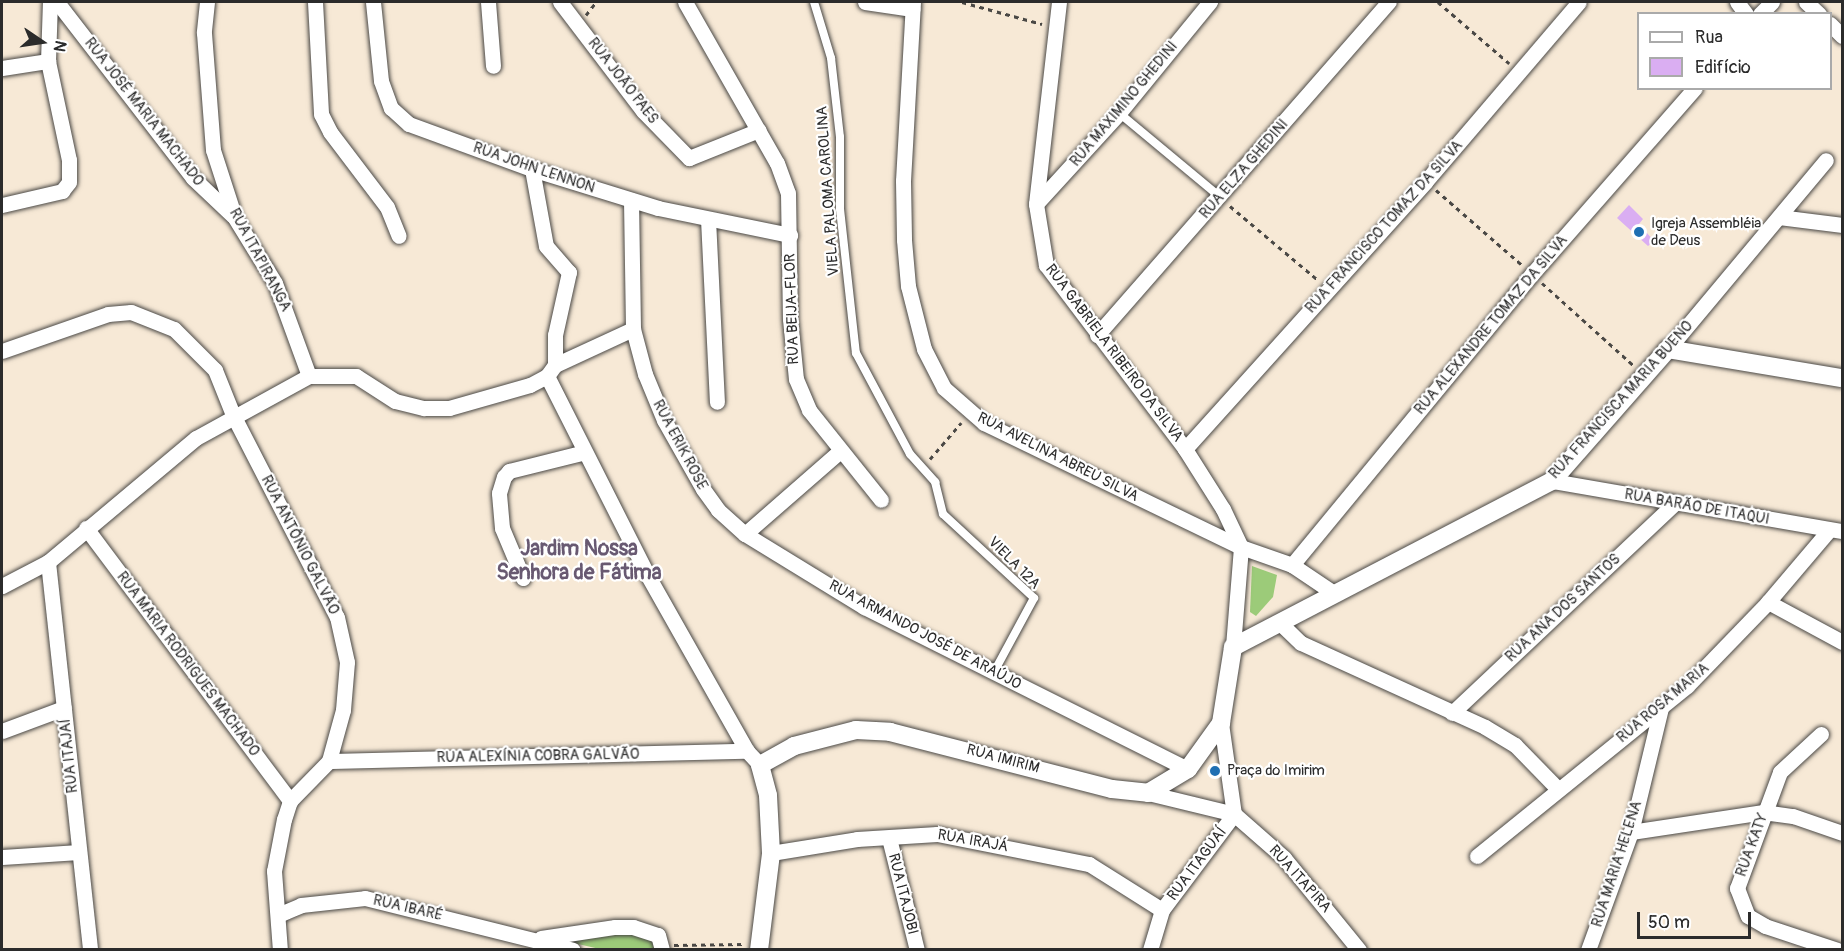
<!DOCTYPE html>
<html>
<head>
<meta charset="utf-8">
<style>
  body { margin:0 }
  #map { position:relative; width:1844px; height:951px; overflow:hidden; background:#f7e9d6; font-family:Pangolin,sans-serif }
  div>[style] { position:absolute }
  .green>* { inset:0; background:#9ccb79 }
  .building>* { inset:0; background:#daaef2 }
  .path>* { height:3px; margin-top:-1.5px; transform-origin:0; background:repeating-linear-gradient(90deg,#4a4845 0 4.5px,transparent 0 9px) }
  .roads { filter:drop-shadow(0 0 2px #4a4845) drop-shadow(0 0 2px #4a4845) }
  .service>* { height:8px; margin:-4px; padding:0 4px; transform-origin:4px; border-radius:4px; background:#fff }
  .minor>* { height:15px; margin:-7.5px; padding:0 7.5px; transform-origin:7.5px; border-radius:7.5px; background:#fff }
  .tertiary>* { height:18px; margin:-9px; padding:0 9px; transform-origin:9px; border-radius:9px; background:#fff }
  .dots>* { width:16px; height:16px; translate:-50% -50%; box-sizing:border-box; border:3px solid #fff; border-radius:50% }
  span { translate:-50% -50%; white-space:nowrap; text-align:center; line-height:1.15; -webkit-text-stroke:4.5px #fff; paint-order:stroke }
  .street-label { font-size:15px; color:#2b2b2b }
  .poi-label { font-size:15px; color:#2b2b2b }
  .left { translate:0 -50%; text-align:left }
  .district-label { font-size:21px; color:#685971; font-weight:700 }
  .frame { position:absolute; inset:0; border:3px solid #2b2b2b; pointer-events:none }
  .legend { position:absolute; left:1637px; top:12px; width:195px; height:78px; box-sizing:border-box; background:#fff; border:2px solid #aaa; margin:0; padding:8px 10px; list-style:none; font-size:18px; color:#2b2b2b }
  .legend li { display:flex; align-items:center; gap:12px; height:30px }
  .legend b { width:30px; border:2px solid #aaa }
  .north { position:absolute; left:12px; top:12px; width:60px; height:60px; -webkit-text-stroke:4px #fff; paint-order:stroke; rotate:103deg; font-size:16px; font-weight:700; line-height:24px; text-align:center; color:#2b2b2b }
  .north::after { content:''; display:block; margin:auto; width:21px; height:27px; background:#2b2b2b; clip-path:polygon(50% 0,100% 100%,50% 72%,0 100%) }
  .scale { position:absolute; left:1637px; top:912px; width:114px; height:27px; box-sizing:border-box; border:3px solid #2b2b2b; border-top:0; padding-left:8px; font-size:18px; line-height:21px; white-space:nowrap; color:#2b2b2b; -webkit-text-stroke:4px #fff; paint-order:stroke }
</style>
</head>
<body>
<div id="map">
  <div class="green">
    <div style="clip-path:polygon(1252px 566px,1277px 575px,1273px 597px,1256px 616px,1250px 612px)"></div>
    <div style="clip-path:polygon(629px 932px,654px 938px,656px 949px,604px 950px,565px 941px)"></div>
  </div>
  <div class="building">
    <div style="clip-path:polygon(1629px 205px,1643px 219px,1639px 224px,1654px 241px,1648px 246px,1617px 218px)"></div>
  </div>
  <div class="path">
    <div style="left:962px;top:2px;width:83px;rotate:15.4deg"></div>
    <div style="left:1438px;top:2px;width:94px;rotate:40.7deg"></div>
    <div style="left:586px;top:15px;width:16px;rotate:-52deg"></div>
    <div style="left:1436px;top:190px;width:114px;rotate:41.1deg"></div>
    <div style="left:1230px;top:206px;width:116px;rotate:40.1deg"></div>
    <div style="left:1542px;top:283px;width:122px;rotate:42deg"></div>
    <div style="left:930px;top:459px;width:48px;rotate:-49.3deg"></div>
    <div style="left:674px;top:945px;width:71px;rotate:-0.8deg"></div>
  </div>
  <div class="roads">
    <div class="service">
      <div style="left:814px;top:2px;width:59px;rotate:73.1deg"></div>
      <div style="left:831px;top:58px;width:80px;rotate:83.5deg"></div>
      <div style="left:840px;top:137px;width:72px;rotate:90deg"></div>
      <div style="left:840px;top:209px;width:145px;rotate:83.7deg"></div>
      <div style="left:856px;top:353px;width:115px;rotate:61.9deg"></div>
      <div style="left:910px;top:454px;width:38px;rotate:48deg"></div>
      <div style="left:935px;top:482px;width:33px;rotate:76deg"></div>
      <div style="left:943px;top:514px;width:124px;rotate:42.7deg"></div>
      <div style="left:1034px;top:598px;width:84px;rotate:118.4deg"></div>
      <div style="left:1119px;top:113px;width:130px;rotate:39.7deg"></div>
    </div>
    <div class="minor">
      <div style="left:57px;top:2px;width:222px;rotate:52.3deg"></div>
      <div style="left:193px;top:178px;width:55px;rotate:43.5deg"></div>
      <div style="left:207px;top:2px;width:31px;rotate:96deg"></div>
      <div style="left:204px;top:33px;width:117px;rotate:85.6deg"></div>
      <div style="left:213px;top:150px;width:71px;rotate:72.1deg"></div>
      <div style="left:235px;top:218px;width:76px;rotate:58.4deg"></div>
      <div style="left:275px;top:283px;width:99px;rotate:69.9deg"></div>
      <div style="left:315px;top:2px;width:112px;rotate:86.9deg"></div>
      <div style="left:321px;top:114px;width:20px;rotate:63deg"></div>
      <div style="left:330px;top:132px;width:94px;rotate:52.8deg"></div>
      <div style="left:387px;top:207px;width:31px;rotate:68deg"></div>
      <div style="left:373px;top:2px;width:79px;rotate:84.2deg"></div>
      <div style="left:381px;top:81px;width:29px;rotate:70deg"></div>
      <div style="left:391px;top:108px;width:24px;rotate:42deg"></div>
      <div style="left:409px;top:124px;width:131px;rotate:20.1deg"></div>
      <div style="left:532px;top:169px;width:132px;rotate:17.2deg"></div>
      <div style="left:658px;top:208px;width:135px;rotate:11.6deg"></div>
      <div style="left:488px;top:2px;width:64px;rotate:85.5deg"></div>
      <div style="left:560px;top:2px;width:137px;rotate:52.7deg"></div>
      <div style="left:643px;top:111px;width:66px;rotate:45.6deg"></div>
      <div style="left:689px;top:158px;width:75px;rotate:-21.8deg"></div>
      <div style="left:685px;top:2px;width:185px;rotate:60.3deg"></div>
      <div style="left:777px;top:163px;width:32px;rotate:70deg"></div>
      <div style="left:788px;top:193px;width:126px;rotate:89.1deg"></div>
      <div style="left:790px;top:319px;width:60px;rotate:84.3deg"></div>
      <div style="left:796px;top:379px;width:34px;rotate:67deg"></div>
      <div style="left:809px;top:410px;width:115px;rotate:51.3deg"></div>
      <div style="left:865px;top:2px;width:48px;rotate:8.5deg"></div>
      <div style="left:913px;top:2px;width:179px;rotate:93.2deg"></div>
      <div style="left:903px;top:181px;width:59px;rotate:89deg"></div>
      <div style="left:904px;top:240px;width:46px;rotate:85deg"></div>
      <div style="left:908px;top:286px;width:65px;rotate:75.7deg"></div>
      <div style="left:924px;top:349px;width:44px;rotate:62.9deg"></div>
      <div style="left:944px;top:388px;width:53px;rotate:41.2deg"></div>
      <div style="left:984px;top:423px;width:285px;rotate:25.8deg"></div>
      <div style="left:1241px;top:547px;width:54px;rotate:19.4deg"></div>
      <div style="left:1292px;top:565px;width:48px;rotate:34deg"></div>
      <div style="left:1059px;top:2px;width:203px;rotate:96.5deg"></div>
      <div style="left:1036px;top:204px;width:62px;rotate:80.7deg"></div>
      <div style="left:1046px;top:265px;width:231px;rotate:52.9deg"></div>
      <div style="left:1185px;top:449px;width:71px;rotate:57.7deg"></div>
      <div style="left:1223px;top:509px;width:42px;rotate:64.7deg"></div>
      <div style="left:1241px;top:547px;width:100px;rotate:94.6deg"></div>
      <div style="left:1737px;top:2px;width:15px;rotate:53deg"></div>
      <div style="left:1806px;top:2px;width:18px;rotate:43deg"></div>
      <div style="left:1760px;top:14px;width:17px;rotate:-45deg"></div>
      <div style="left:1830px;top:24px;width:17px;rotate:45deg"></div>
      <div style="left:2px;top:68px;width:47px;rotate:-8.7deg"></div>
      <div style="left:532px;top:169px;width:78px;rotate:79.7deg"></div>
      <div style="left:546px;top:246px;width:35px;rotate:49deg"></div>
      <div style="left:569px;top:272px;width:65px;rotate:102.5deg"></div>
      <div style="left:555px;top:335px;width:30px;rotate:90deg"></div>
      <div style="left:631px;top:200px;width:129px;rotate:89.1deg"></div>
      <div style="left:633px;top:329px;width:47px;rotate:75.1deg"></div>
      <div style="left:645px;top:374px;width:50px;rotate:67.6deg"></div>
      <div style="left:664px;top:420px;width:79px;rotate:60.5deg"></div>
      <div style="left:703px;top:489px;width:26px;rotate:54deg"></div>
      <div style="left:718px;top:510px;width:36px;rotate:42deg"></div>
      <div style="left:1036px;top:204px;width:123px;rotate:-47.6deg"></div>
      <div style="left:1119px;top:113px;width:144px;rotate:-50.7deg"></div>
      <div style="left:2px;top:205px;width:62px;rotate:-13.1deg"></div>
      <div style="left:62px;top:191px;width:11px;rotate:-52deg"></div>
      <div style="left:69px;top:182px;width:22px;rotate:-90deg"></div>
      <div style="left:69px;top:160px;width:101px;rotate:-102deg"></div>
      <div style="left:48px;top:61px;width:59px;rotate:-88.1deg"></div>
      <div style="left:1779px;top:217px;width:64px;rotate:7.2deg"></div>
      <div style="left:708px;top:219px;width:183px;rotate:87.2deg"></div>
      <div style="left:1097px;top:335px;width:443px;rotate:-48.8deg"></div>
      <div style="left:1668px;top:349px;width:246px;rotate:-50.1deg"></div>
      <div style="left:2px;top:351px;width:112px;rotate:-19.2deg"></div>
      <div style="left:108px;top:314px;width:23px;rotate:-5deg"></div>
      <div style="left:131px;top:312px;width:46px;rotate:21.6deg"></div>
      <div style="left:174px;top:329px;width:58px;rotate:45deg"></div>
      <div style="left:215px;top:370px;width:48px;rotate:68.2deg"></div>
      <div style="left:233px;top:415px;width:227px;rotate:62.8deg"></div>
      <div style="left:337px;top:617px;width:46px;rotate:77.5deg"></div>
      <div style="left:347px;top:662px;width:48px;rotate:94.8deg"></div>
      <div style="left:343px;top:710px;width:53px;rotate:105.4deg"></div>
      <div style="left:329px;top:761px;width:56px;rotate:134.3deg"></div>
      <div style="left:290px;top:801px;width:19px;rotate:108deg"></div>
      <div style="left:284px;top:819px;width:53px;rotate:100.9deg"></div>
      <div style="left:274px;top:871px;width:79px;rotate:85.7deg"></div>
      <div style="left:547px;top:376px;width:224px;rotate:63.2deg"></div>
      <div style="left:648px;top:576px;width:201px;rotate:60.5deg"></div>
      <div style="left:747px;top:751px;width:19px;rotate:47deg"></div>
      <div style="left:1185px;top:449px;width:360px;rotate:-48deg"></div>
      <div style="left:1426px;top:181px;width:235px;rotate:-49.5deg"></div>
      <div style="left:840px;top:451px;width:126px;rotate:138.9deg"></div>
      <div style="left:745px;top:534px;width:140px;rotate:31.5deg"></div>
      <div style="left:864px;top:607px;width:362px;rotate:26.6deg"></div>
      <div style="left:1552px;top:481px;width:294px;rotate:9.8deg"></div>
      <div style="left:86px;top:528px;width:341px;rotate:53.2deg"></div>
      <div style="left:48px;top:562px;width:390px;rotate:83.8deg"></div>
      <div style="left:1292px;top:565px;width:377px;rotate:-50.5deg"></div>
      <div style="left:1532px;top:274px;width:247px;rotate:-48.8deg"></div>
      <div style="left:523px;top:578px;width:54px;rotate:-112.8deg"></div>
      <div style="left:502px;top:528px;width:35px;rotate:-95deg"></div>
      <div style="left:499px;top:493px;width:17px;rotate:-73deg"></div>
      <div style="left:504px;top:477px;width:8px;rotate:-50deg"></div>
      <div style="left:509px;top:471px;width:78px;rotate:-14deg"></div>
      <div style="left:2px;top:586px;width:52px;rotate:-27.6deg"></div>
      <div style="left:48px;top:562px;width:193px;rotate:-40deg"></div>
      <div style="left:196px;top:438px;width:129px;rotate:-28.8deg"></div>
      <div style="left:309px;top:376px;width:47px"></div>
      <div style="left:356px;top:376px;width:46px;rotate:32.7deg"></div>
      <div style="left:395px;top:401px;width:30px;rotate:14deg"></div>
      <div style="left:424px;top:408px;width:25px"></div>
      <div style="left:449px;top:408px;width:84px;rotate:-15.9deg"></div>
      <div style="left:530px;top:385px;width:19px;rotate:-28deg"></div>
      <div style="left:547px;top:376px;width:14px;rotate:-54deg"></div>
      <div style="left:555px;top:365px;width:86px;rotate:-24.8deg"></div>
      <div style="left:1768px;top:602px;width:84px;rotate:28.4deg"></div>
      <div style="left:1279px;top:622px;width:30px;rotate:44deg"></div>
      <div style="left:1301px;top:643px;width:202px;rotate:24.5deg"></div>
      <div style="left:1485px;top:727px;width:35px;rotate:31deg"></div>
      <div style="left:1515px;top:745px;width:62px;rotate:45.7deg"></div>
      <div style="left:1452px;top:713px;width:305px;rotate:-43.3deg"></div>
      <div style="left:1221px;top:723px;width:92px;rotate:81.9deg"></div>
      <div style="left:2px;top:731px;width:66px;rotate:-20.4deg"></div>
      <div style="left:1821px;top:734px;width:56px;rotate:137.2deg"></div>
      <div style="left:1780px;top:772px;width:124px;rotate:110.3deg"></div>
      <div style="left:1737px;top:888px;width:30px;rotate:69deg"></div>
      <div style="left:1748px;top:916px;width:20px;rotate:30deg"></div>
      <div style="left:1765px;top:926px;width:76px;rotate:18.4deg"></div>
      <div style="left:329px;top:761px;width:418px;rotate:-1.4deg"></div>
      <div style="left:1148px;top:793px;width:89px;rotate:13.7deg"></div>
      <div style="left:1234px;top:814px;width:67px;rotate:41.3deg"></div>
      <div style="left:1284px;top:858px;width:119px;rotate:50.8deg"></div>
      <div style="left:1631px;top:832px;width:134px;rotate:-8.6deg"></div>
      <div style="left:1763px;top:812px;width:30px;rotate:8deg"></div>
      <div style="left:1793px;top:816px;width:52px;rotate:19.1deg"></div>
      <div style="left:889px;top:838px;width:115px;rotate:76deg"></div>
      <div style="left:771px;top:853px;width:87px;rotate:-9.2deg"></div>
      <div style="left:857px;top:839px;width:80px;rotate:-3.6deg"></div>
      <div style="left:937px;top:834px;width:155px;rotate:11.2deg"></div>
      <div style="left:1089px;top:864px;width:86px;rotate:32.2deg"></div>
      <div style="left:1477px;top:856px;width:270px;rotate:-39deg"></div>
      <div style="left:1687px;top:686px;width:117px;rotate:-46deg"></div>
      <div style="left:1768px;top:602px;width:94px;rotate:-49.7deg"></div>
      <div style="left:2px;top:857px;width:77px;rotate:-3.7deg"></div>
      <div style="left:278px;top:915px;width:25px;rotate:-23deg"></div>
      <div style="left:301px;top:905px;width:64px;rotate:-6.2deg"></div>
      <div style="left:365px;top:898px;width:214px;rotate:14deg"></div>
      <div style="left:541px;top:938px;width:75px;rotate:-8.5deg"></div>
      <div style="left:615px;top:927px;width:18px"></div>
      <div style="left:633px;top:927px;width:26px;rotate:18deg"></div>
      <div style="left:658px;top:935px;width:16px;rotate:75deg"></div>
      <div style="left:1150px;top:950px;width:42px;rotate:-73.3deg"></div>
      <div style="left:1162px;top:910px;width:120px;rotate:-53.1deg"></div>
      <div style="left:1588px;top:950px;width:126px;rotate:-70deg"></div>
      <div style="left:1631px;top:832px;width:128px;rotate:-76.4deg"></div>
    </div>
    <div class="tertiary">
      <div style="left:759px;top:950px;width:98px;rotate:-82.9deg"></div>
      <div style="left:771px;top:853px;width:58px;rotate:-93deg"></div>
      <div style="left:768px;top:795px;width:31px;rotate:-105deg"></div>
      <div style="left:760px;top:765px;width:39px;rotate:-29deg"></div>
      <div style="left:794px;top:746px;width:64px;rotate:-14.5deg"></div>
      <div style="left:856px;top:730px;width:34px;rotate:3deg"></div>
      <div style="left:890px;top:732px;width:229px;rotate:14.4deg"></div>
      <div style="left:1112px;top:789px;width:36px;rotate:6deg"></div>
      <div style="left:1148px;top:793px;width:47px;rotate:-31deg"></div>
      <div style="left:1188px;top:769px;width:57px;rotate:-54.3deg"></div>
      <div style="left:1221px;top:723px;width:77px;rotate:-81deg"></div>
      <div style="left:1233px;top:647px;width:360px;rotate:-27.5deg"></div>
      <div style="left:1552px;top:481px;width:176px;rotate:-48.7deg"></div>
      <div style="left:1668px;top:349px;width:176px;rotate:9.5deg"></div>
    </div>
  </div>
  <div class="dots">
    <div style="left:1639px;top:232px;background:#1f6fb2"></div>
    <div style="left:1215px;top:771px;background:#1f6fb2"></div>
  </div>
  <div class="street-label">
    <span style="left:623px;top:81px;rotate:52deg">RUA JOÃO PAES</span>
    <span style="left:1124px;top:104px;rotate:-50deg">RUA MAXIMINO GHEDINI</span>
    <span style="left:144px;top:112px;rotate:52deg">RUA JOSÉ MARIA MACHADO</span>
    <span style="left:534px;top:168px;rotate:19deg">RUA JOHN LENNON</span>
    <span style="left:1244px;top:169px;rotate:-49deg">RUA ELZA GHEDINI</span>
    <span style="left:828px;top:191px;rotate:-94deg">VIELA PALOMA CAROLINA</span>
    <span style="left:1384px;top:227px;rotate:-48deg">RUA FRANCISCO TOMAZ DA SILVA</span>
    <span style="left:260px;top:260px;rotate:62deg">RUA ITAPIRANGA</span>
    <span style="left:792px;top:309px;rotate:-92deg">RUA BEIJA-FLOR</span>
    <span style="left:1491px;top:325px;rotate:-50deg">RUA ALEXANDRE TOMAZ DA SILVA</span>
    <span style="left:1114px;top:353px;rotate:53deg">RUA GABRIELA RIBEIRO DA SILVA</span>
    <span style="left:1621px;top:400px;rotate:-48deg">RUA FRANCISCA MARIA BUENO</span>
    <span style="left:680px;top:445px;rotate:62deg">RUA ERIK ROSE</span>
    <span style="left:1058px;top:457px;rotate:27deg">RUA AVELINA ABREU SILVA</span>
    <span style="left:1697px;top:507px;rotate:10deg">RUA BARÃO DE ITAQUI</span>
    <span style="left:300px;top:545px;rotate:63deg">RUA ANTÔNIO GALVÃO</span>
    <span style="left:1014px;top:563px;rotate:45deg">VIELA 12A</span>
    <span style="left:1563px;top:608px;rotate:-43deg">RUA ANA DOS SANTOS</span>
    <span style="left:925px;top:635px;rotate:28deg">RUA ARMANDO JOSÉ DE ARAÚJO</span>
    <span style="left:188px;top:664px;rotate:53deg">RUA MARIA RODRIGUES MACHADO</span>
    <span style="left:1663px;top:703px;rotate:-40deg">RUA ROSA MARIA</span>
    <span style="left:69px;top:756px;rotate:-96deg">RUA ITAJAÍ</span>
    <span style="left:538px;top:756px;rotate:-1deg">RUA ALEXÍNIA COBRA GALVÃO</span>
    <span style="left:1003px;top:759px;rotate:15deg">RUA IMIRIM</span>
    <span style="left:973px;top:841px;rotate:10deg">RUA IRAJÁ</span>
    <span style="left:1752px;top:845px;rotate:-70deg">RUA KATY</span>
    <span style="left:1197px;top:864px;rotate:-53deg">RUA ITAGUAÍ</span>
    <span style="left:1617px;top:864px;rotate:-72deg">RUA MARIA HELENA</span>
    <span style="left:1300px;top:879px;rotate:48deg">RUA ITAPIRA</span>
    <span style="left:903px;top:894px;rotate:76deg">RUA ITAJOBI</span>
    <span style="left:408px;top:908px;rotate:13deg">RUA IBARÉ</span>
  </div>
  <div class="poi-label">
    <span class="left" style="left:1651px;top:232px">Igreja Assembléia<br>de Deus</span>
    <span class="left" style="left:1227px;top:771px">Praça do Imirim</span>
  </div>
  <div class="district-label">
    <span style="left:579px;top:561px">Jardim Nossa<br>Senhora de Fátima</span>
  </div>
  <div class="frame"></div>
  <ul class="legend">
  <li><b style="height:8px;background:#fff"></b>Rua</li>
  <li><b style="height:16px;background:#daaef2"></b>Edifício</li>
  </ul>
  <div class="north">N</div>
  <div class="scale">50 m</div>
</div>
</body>
</html>
